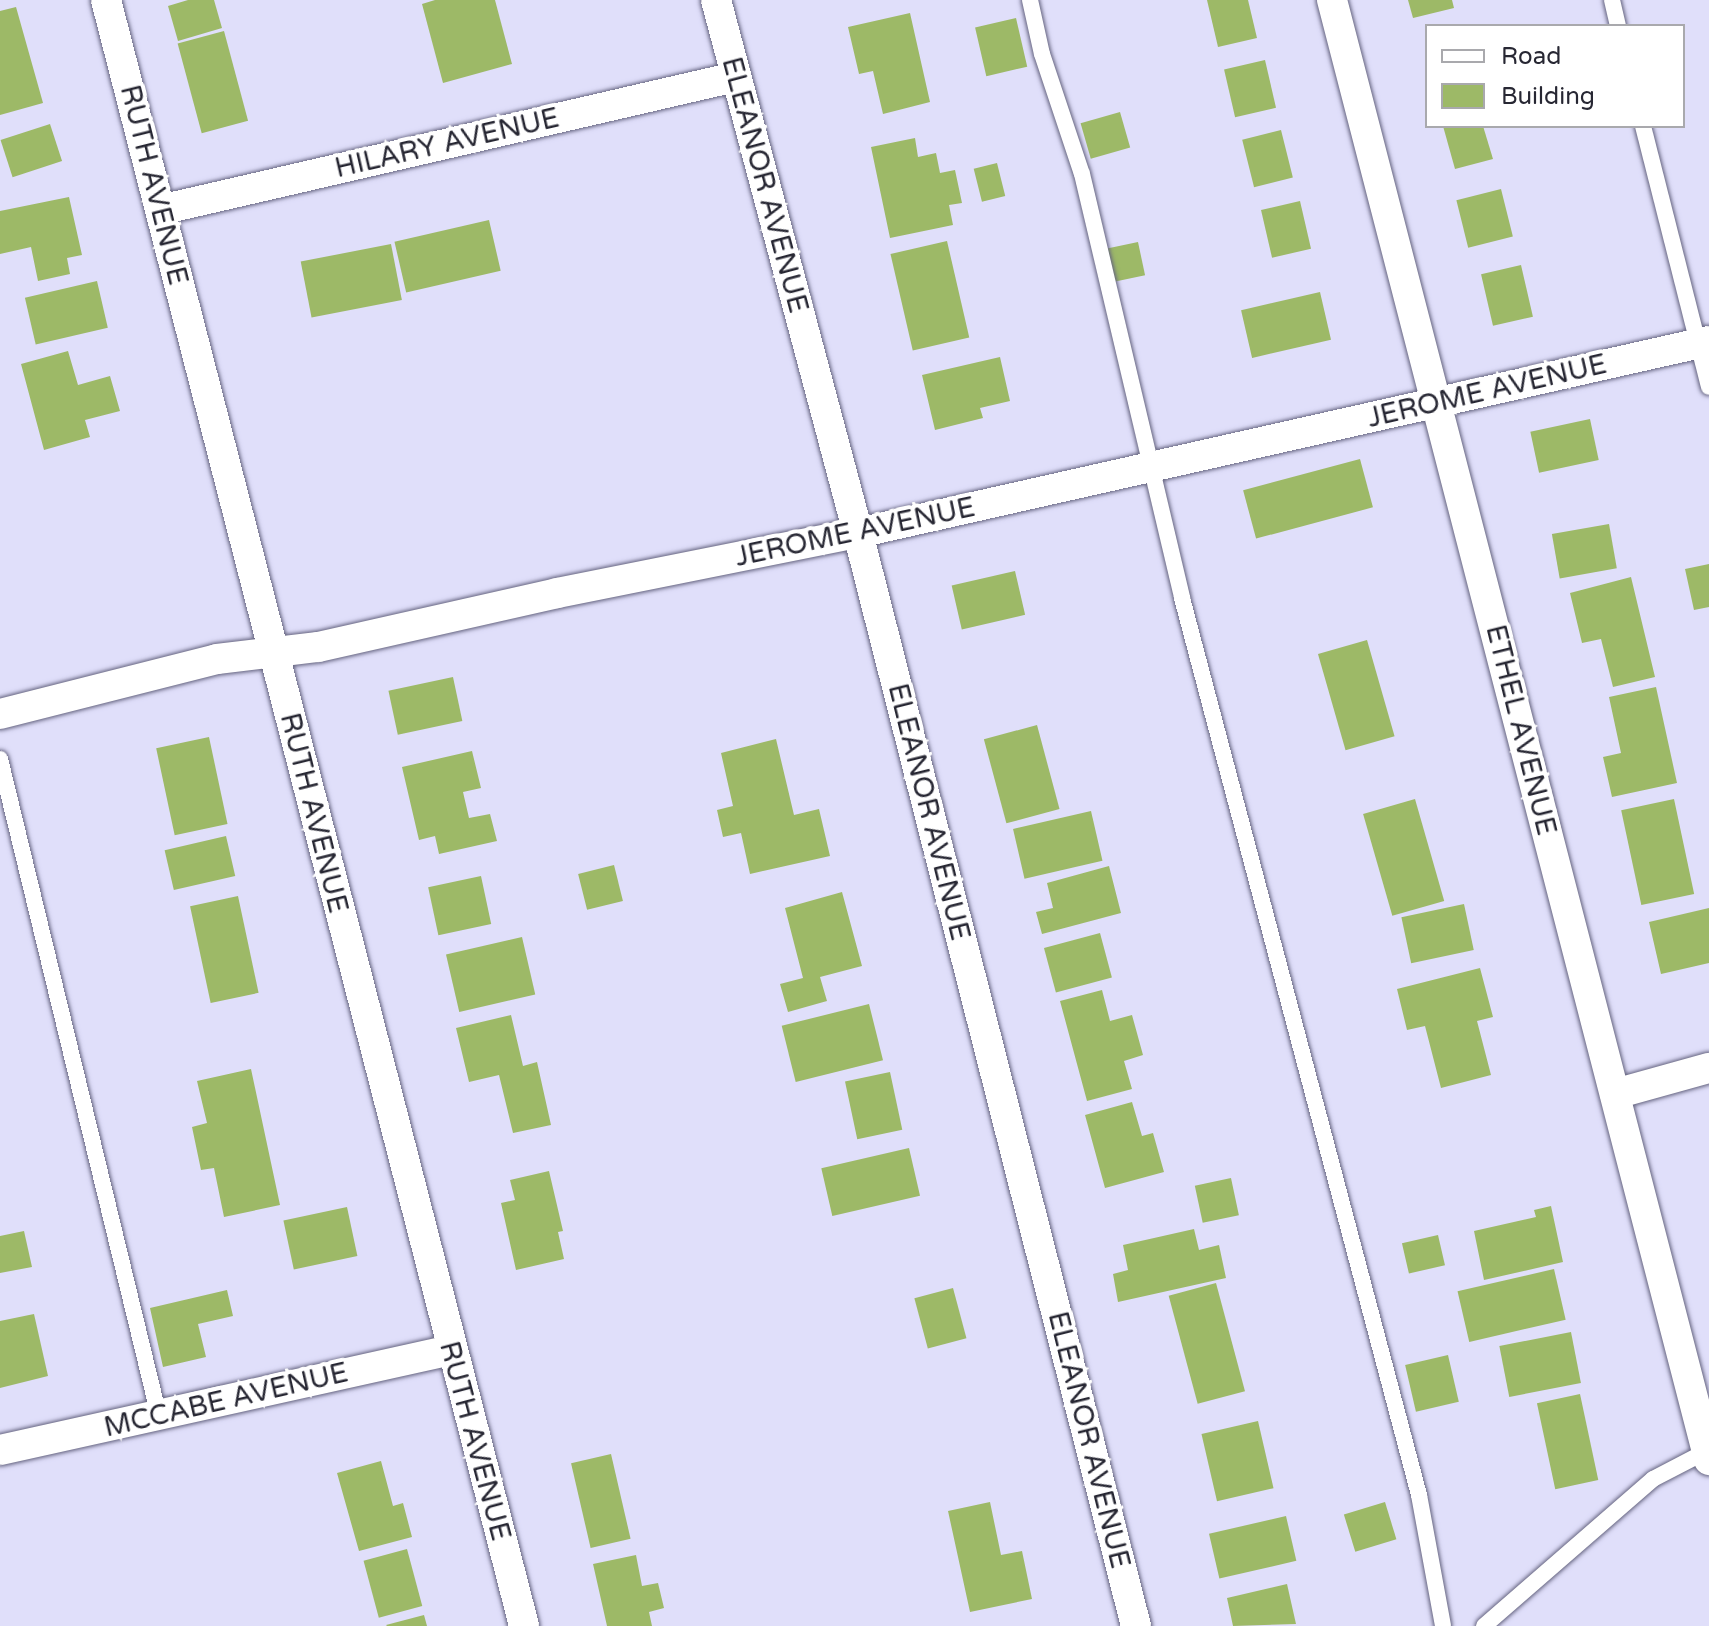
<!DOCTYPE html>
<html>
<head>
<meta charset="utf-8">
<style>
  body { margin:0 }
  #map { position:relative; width:1709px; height:1626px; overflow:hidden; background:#e0dffa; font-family:"Varela Round",sans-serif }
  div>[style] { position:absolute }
  .building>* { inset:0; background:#9db967; transform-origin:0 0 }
  .roads { filter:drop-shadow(0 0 2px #656480) drop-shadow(0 0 2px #656480) }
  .service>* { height:16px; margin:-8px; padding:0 8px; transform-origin:8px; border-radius:8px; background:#fff }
  .minor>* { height:30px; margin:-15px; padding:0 15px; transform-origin:15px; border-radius:15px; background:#fff }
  span { translate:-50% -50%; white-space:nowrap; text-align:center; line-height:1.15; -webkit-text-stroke:8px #fff; paint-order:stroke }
  .street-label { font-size:28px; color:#272733 }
  .legend { position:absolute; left:1425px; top:24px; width:260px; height:104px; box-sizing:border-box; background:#fff; border:2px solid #a9a9ad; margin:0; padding:10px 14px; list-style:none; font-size:24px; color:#272733 }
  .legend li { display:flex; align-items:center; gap:16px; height:40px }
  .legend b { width:40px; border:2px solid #a9a9ad }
</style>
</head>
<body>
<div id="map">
  <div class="building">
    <div style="clip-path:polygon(188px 0,214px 0,222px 28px,178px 41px,168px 6px)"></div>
    <div style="clip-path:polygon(435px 0,495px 0,512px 64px,443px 83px,422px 4px)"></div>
    <div style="clip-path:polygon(1207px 0,1248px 0,1257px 38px,1218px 47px)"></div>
    <div style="clip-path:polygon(1408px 0,1452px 0,1454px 8px,1413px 18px)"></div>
    <div style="clip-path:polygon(16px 7px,43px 103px,0 115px,0 11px)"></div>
    <div style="clip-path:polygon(910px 13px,930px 102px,883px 114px,873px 71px,859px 74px,848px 27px)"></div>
    <div style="left:1016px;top:18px;width:50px;height:42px;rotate:77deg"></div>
    <div style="left:224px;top:31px;width:93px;height:48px;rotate:75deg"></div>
    <div style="left:1265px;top:60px;width:49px;height:42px;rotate:77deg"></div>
    <div style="left:1120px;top:112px;width:37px;height:41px;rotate:74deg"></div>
    <div style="left:50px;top:124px;width:39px;height:52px;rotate:72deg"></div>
    <div style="clip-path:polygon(1443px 126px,1483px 126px,1493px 159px,1455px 169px)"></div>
    <div style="left:1281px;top:130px;width:49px;height:40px;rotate:76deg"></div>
    <div style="clip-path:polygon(915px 138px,918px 157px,936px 153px,940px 173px,955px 170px,962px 203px,949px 205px,953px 225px,890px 238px,871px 147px)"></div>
    <div style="left:997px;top:163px;width:34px;height:24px;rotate:76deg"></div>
    <div style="left:1501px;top:189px;width:49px;height:46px;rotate:76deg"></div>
    <div style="clip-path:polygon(69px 197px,82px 255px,67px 258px,70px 274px,38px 281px,31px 247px,0 254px,0 211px)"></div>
    <div style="left:1300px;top:201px;width:49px;height:40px;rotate:77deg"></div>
    <div style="left:489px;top:220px;width:52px;height:97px;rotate:77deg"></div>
    <div style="left:947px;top:241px;width:99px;height:58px;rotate:77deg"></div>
    <div style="left:1138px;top:242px;width:34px;height:34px;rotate:78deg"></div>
    <div style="left:391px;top:244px;width:57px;height:92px;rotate:79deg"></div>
    <div style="left:1521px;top:265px;width:53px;height:41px;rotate:77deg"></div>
    <div style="left:97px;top:281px;width:48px;height:74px;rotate:77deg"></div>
    <div style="left:1320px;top:292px;width:49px;height:81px;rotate:77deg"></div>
    <div style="clip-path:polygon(68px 351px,78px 385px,110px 376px,120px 411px,85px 420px,90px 437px,44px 450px,21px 364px)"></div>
    <div style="clip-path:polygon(1000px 357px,1010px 401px,980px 408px,983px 418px,935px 430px,922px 375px)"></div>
    <div style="left:1590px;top:419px;width:42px;height:61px;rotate:78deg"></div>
    <div style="left:1360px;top:459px;width:50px;height:121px;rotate:75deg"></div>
    <div style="left:1609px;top:524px;width:45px;height:58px;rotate:80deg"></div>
    <div style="clip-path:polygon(1709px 564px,1709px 607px,1694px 610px,1685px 569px)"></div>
    <div style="left:1015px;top:571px;width:45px;height:65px;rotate:77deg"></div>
    <div style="clip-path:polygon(1631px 577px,1655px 677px,1613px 687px,1601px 639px,1582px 643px,1570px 593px)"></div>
    <div style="left:1367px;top:640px;width:100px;height:51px;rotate:74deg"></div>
    <div style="left:453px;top:677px;width:45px;height:66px;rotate:78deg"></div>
    <div style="clip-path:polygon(1656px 687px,1677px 783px,1612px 797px,1603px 757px,1621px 753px,1609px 697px)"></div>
    <div style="left:1037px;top:725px;width:87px;height:55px;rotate:75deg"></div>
    <div style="left:209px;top:737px;width:89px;height:54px;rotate:78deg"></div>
    <div style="clip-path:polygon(776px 739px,794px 815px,819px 809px,830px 856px,750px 874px,741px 833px,723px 837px,717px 810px,733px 806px,721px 753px)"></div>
    <div style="clip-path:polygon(472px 751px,481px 788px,463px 792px,469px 818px,490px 814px,497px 841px,439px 854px,435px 836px,419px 840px,402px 767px)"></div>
    <div style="left:1415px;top:799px;width:106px;height:54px;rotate:74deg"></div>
    <div style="left:1674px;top:799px;width:97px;height:54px;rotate:78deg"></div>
    <div style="left:1091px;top:811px;width:51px;height:80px;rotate:77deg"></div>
    <div style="left:226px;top:836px;width:41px;height:63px;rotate:77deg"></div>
    <div style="left:614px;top:865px;width:37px;height:37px;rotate:76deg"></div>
    <div style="clip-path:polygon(1109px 866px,1121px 913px,1042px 934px,1036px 912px,1053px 908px,1047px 883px)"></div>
    <div style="left:481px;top:876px;width:49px;height:54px;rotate:78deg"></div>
    <div style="clip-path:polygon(842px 892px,862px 966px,820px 977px,827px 1001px,788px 1012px,780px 984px,803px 978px,785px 908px)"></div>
    <div style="left:238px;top:896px;width:99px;height:49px;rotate:78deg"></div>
    <div style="left:1464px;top:904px;width:47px;height:64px;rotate:78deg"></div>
    <div style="clip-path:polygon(1709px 908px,1709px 963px,1661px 974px,1649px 922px)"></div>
    <div style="left:1100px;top:933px;width:46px;height:58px;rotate:75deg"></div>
    <div style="left:522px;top:937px;width:59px;height:78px;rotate:77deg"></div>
    <div style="clip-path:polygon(1480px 968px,1493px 1017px,1477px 1021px,1491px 1075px,1441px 1088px,1425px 1026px,1407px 1030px,1397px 989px)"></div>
    <div style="clip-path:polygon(1102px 990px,1110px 1021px,1132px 1015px,1143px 1055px,1124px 1061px,1132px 1089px,1087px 1101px,1060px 1001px)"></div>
    <div style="left:869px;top:1004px;width:58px;height:90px;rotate:76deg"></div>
    <div style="clip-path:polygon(511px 1015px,523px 1066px,537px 1062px,551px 1125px,513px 1133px,499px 1075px,469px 1082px,456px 1028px)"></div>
    <div style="clip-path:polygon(251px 1069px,280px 1205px,224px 1217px,214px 1168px,201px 1170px,192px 1127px,207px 1123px,197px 1081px)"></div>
    <div style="left:890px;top:1072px;width:59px;height:46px;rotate:78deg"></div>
    <div style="clip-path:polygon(1132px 1102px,1142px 1136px,1153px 1133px,1164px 1172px,1105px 1188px,1085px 1115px)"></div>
    <div style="left:909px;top:1148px;width:49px;height:90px;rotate:77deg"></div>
    <div style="clip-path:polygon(549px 1171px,563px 1231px,558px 1232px,564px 1259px,516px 1270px,501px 1203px,515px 1200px,510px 1180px)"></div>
    <div style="left:1231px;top:1178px;width:38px;height:37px;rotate:78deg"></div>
    <div style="clip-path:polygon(1551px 1206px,1563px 1262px,1484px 1280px,1474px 1231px,1536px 1217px,1534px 1210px)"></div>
    <div style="left:347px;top:1207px;width:50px;height:65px;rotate:78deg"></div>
    <div style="clip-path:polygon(1194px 1229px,1199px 1250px,1219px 1245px,1226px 1278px,1118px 1302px,1113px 1274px,1128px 1270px,1123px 1245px)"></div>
    <div style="clip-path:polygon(24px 1231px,32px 1267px,0 1273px,0 1236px)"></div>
    <div style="left:1438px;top:1235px;width:31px;height:37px;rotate:77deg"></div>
    <div style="left:1554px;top:1269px;width:52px;height:99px;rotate:77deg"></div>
    <div style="left:1216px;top:1283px;width:112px;height:49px;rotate:75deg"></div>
    <div style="left:953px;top:1288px;width:52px;height:40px;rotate:75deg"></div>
    <div style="clip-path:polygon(227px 1290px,233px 1316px,198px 1324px,206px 1357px,163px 1367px,150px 1308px)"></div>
    <div style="clip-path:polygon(34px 1314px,48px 1376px,0 1388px,0 1321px)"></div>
    <div style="left:1571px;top:1332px;width:52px;height:73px;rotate:79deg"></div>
    <div style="left:1448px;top:1355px;width:48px;height:44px;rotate:77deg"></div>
    <div style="left:1580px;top:1394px;width:88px;height:44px;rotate:78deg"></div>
    <div style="left:1258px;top:1421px;width:69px;height:58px;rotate:77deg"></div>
    <div style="left:611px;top:1454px;width:87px;height:41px;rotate:77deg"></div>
    <div style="clip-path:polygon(381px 1461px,393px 1506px,403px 1503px,412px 1537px,359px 1551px,337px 1473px)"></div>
    <div style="clip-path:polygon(990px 1502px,1001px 1555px,1022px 1551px,1032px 1599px,970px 1612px,948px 1511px)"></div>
    <div style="left:1385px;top:1502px;width:39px;height:43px;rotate:73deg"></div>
    <div style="left:1286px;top:1516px;width:46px;height:79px;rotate:77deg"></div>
    <div style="left:407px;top:1549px;width:59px;height:45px;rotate:75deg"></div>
    <div style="clip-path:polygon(636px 1555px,642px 1586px,658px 1583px,664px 1608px,649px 1612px,652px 1626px,607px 1626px,593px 1564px)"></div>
    <div style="clip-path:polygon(1287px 1584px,1296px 1624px,1233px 1626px,1227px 1598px)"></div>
    <div style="clip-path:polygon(424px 1615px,427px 1626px,387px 1626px,386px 1625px)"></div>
  </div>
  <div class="roads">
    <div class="service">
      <div style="left:1030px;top:0;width:55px;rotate:77.5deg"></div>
      <div style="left:1042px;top:54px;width:126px;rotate:71.6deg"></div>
      <div style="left:1082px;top:174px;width:436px;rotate:76.7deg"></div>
      <div style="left:1182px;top:598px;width:928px;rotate:75.2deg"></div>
      <div style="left:1419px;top:1495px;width:133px;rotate:79.6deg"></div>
      <div style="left:1612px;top:0;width:27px;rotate:77deg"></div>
      <div style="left:1643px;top:126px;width:269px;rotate:75.8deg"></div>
      <div style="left:0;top:759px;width:676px;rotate:76.4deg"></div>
      <div style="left:1484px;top:1626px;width:224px;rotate:-41deg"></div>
      <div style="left:1653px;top:1479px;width:61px;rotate:-27.4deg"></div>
    </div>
    <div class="minor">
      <div style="left:106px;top:0;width:1679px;rotate:75.58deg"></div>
      <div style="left:716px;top:0;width:552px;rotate:75.08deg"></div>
      <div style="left:858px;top:533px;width:1128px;rotate:75.73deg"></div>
      <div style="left:1332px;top:0;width:1508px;rotate:75.52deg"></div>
      <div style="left:160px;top:210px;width:590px;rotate:-13.02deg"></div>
      <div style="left:0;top:714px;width:224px;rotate:-14.2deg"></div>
      <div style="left:217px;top:659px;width:102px;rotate:-6.8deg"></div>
      <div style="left:318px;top:647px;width:245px;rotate:-12.7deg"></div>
      <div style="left:557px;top:593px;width:307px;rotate:-11.3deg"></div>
      <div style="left:858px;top:533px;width:872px;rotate:-12.71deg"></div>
      <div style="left:1615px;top:1094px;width:98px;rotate:-15.5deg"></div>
      <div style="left:0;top:1450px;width:462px;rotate:-12.5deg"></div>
    </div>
  </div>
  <div class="street-label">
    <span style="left:447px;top:143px;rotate:-13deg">HILARY AVENUE</span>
    <span style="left:154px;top:185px;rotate:76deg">RUTH AVENUE</span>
    <span style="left:765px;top:185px;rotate:75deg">ELEANOR AVENUE</span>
    <span style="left:1487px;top:391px;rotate:-13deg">JEROME AVENUE</span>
    <span style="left:855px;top:532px;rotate:-12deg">JEROME AVENUE</span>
    <span style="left:1521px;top:730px;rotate:76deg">ETHEL AVENUE</span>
    <span style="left:929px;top:812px;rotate:76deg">ELEANOR AVENUE</span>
    <span style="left:314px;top:813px;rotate:76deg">RUTH AVENUE</span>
    <span style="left:226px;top:1400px;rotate:-13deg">MCCABE AVENUE</span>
    <span style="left:1089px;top:1440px;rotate:76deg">ELEANOR AVENUE</span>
    <span style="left:475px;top:1441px;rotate:75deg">RUTH AVENUE</span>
  </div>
  <ul class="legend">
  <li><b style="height:10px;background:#fff"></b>Road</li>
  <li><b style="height:22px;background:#9db967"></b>Building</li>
  </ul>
</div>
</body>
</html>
